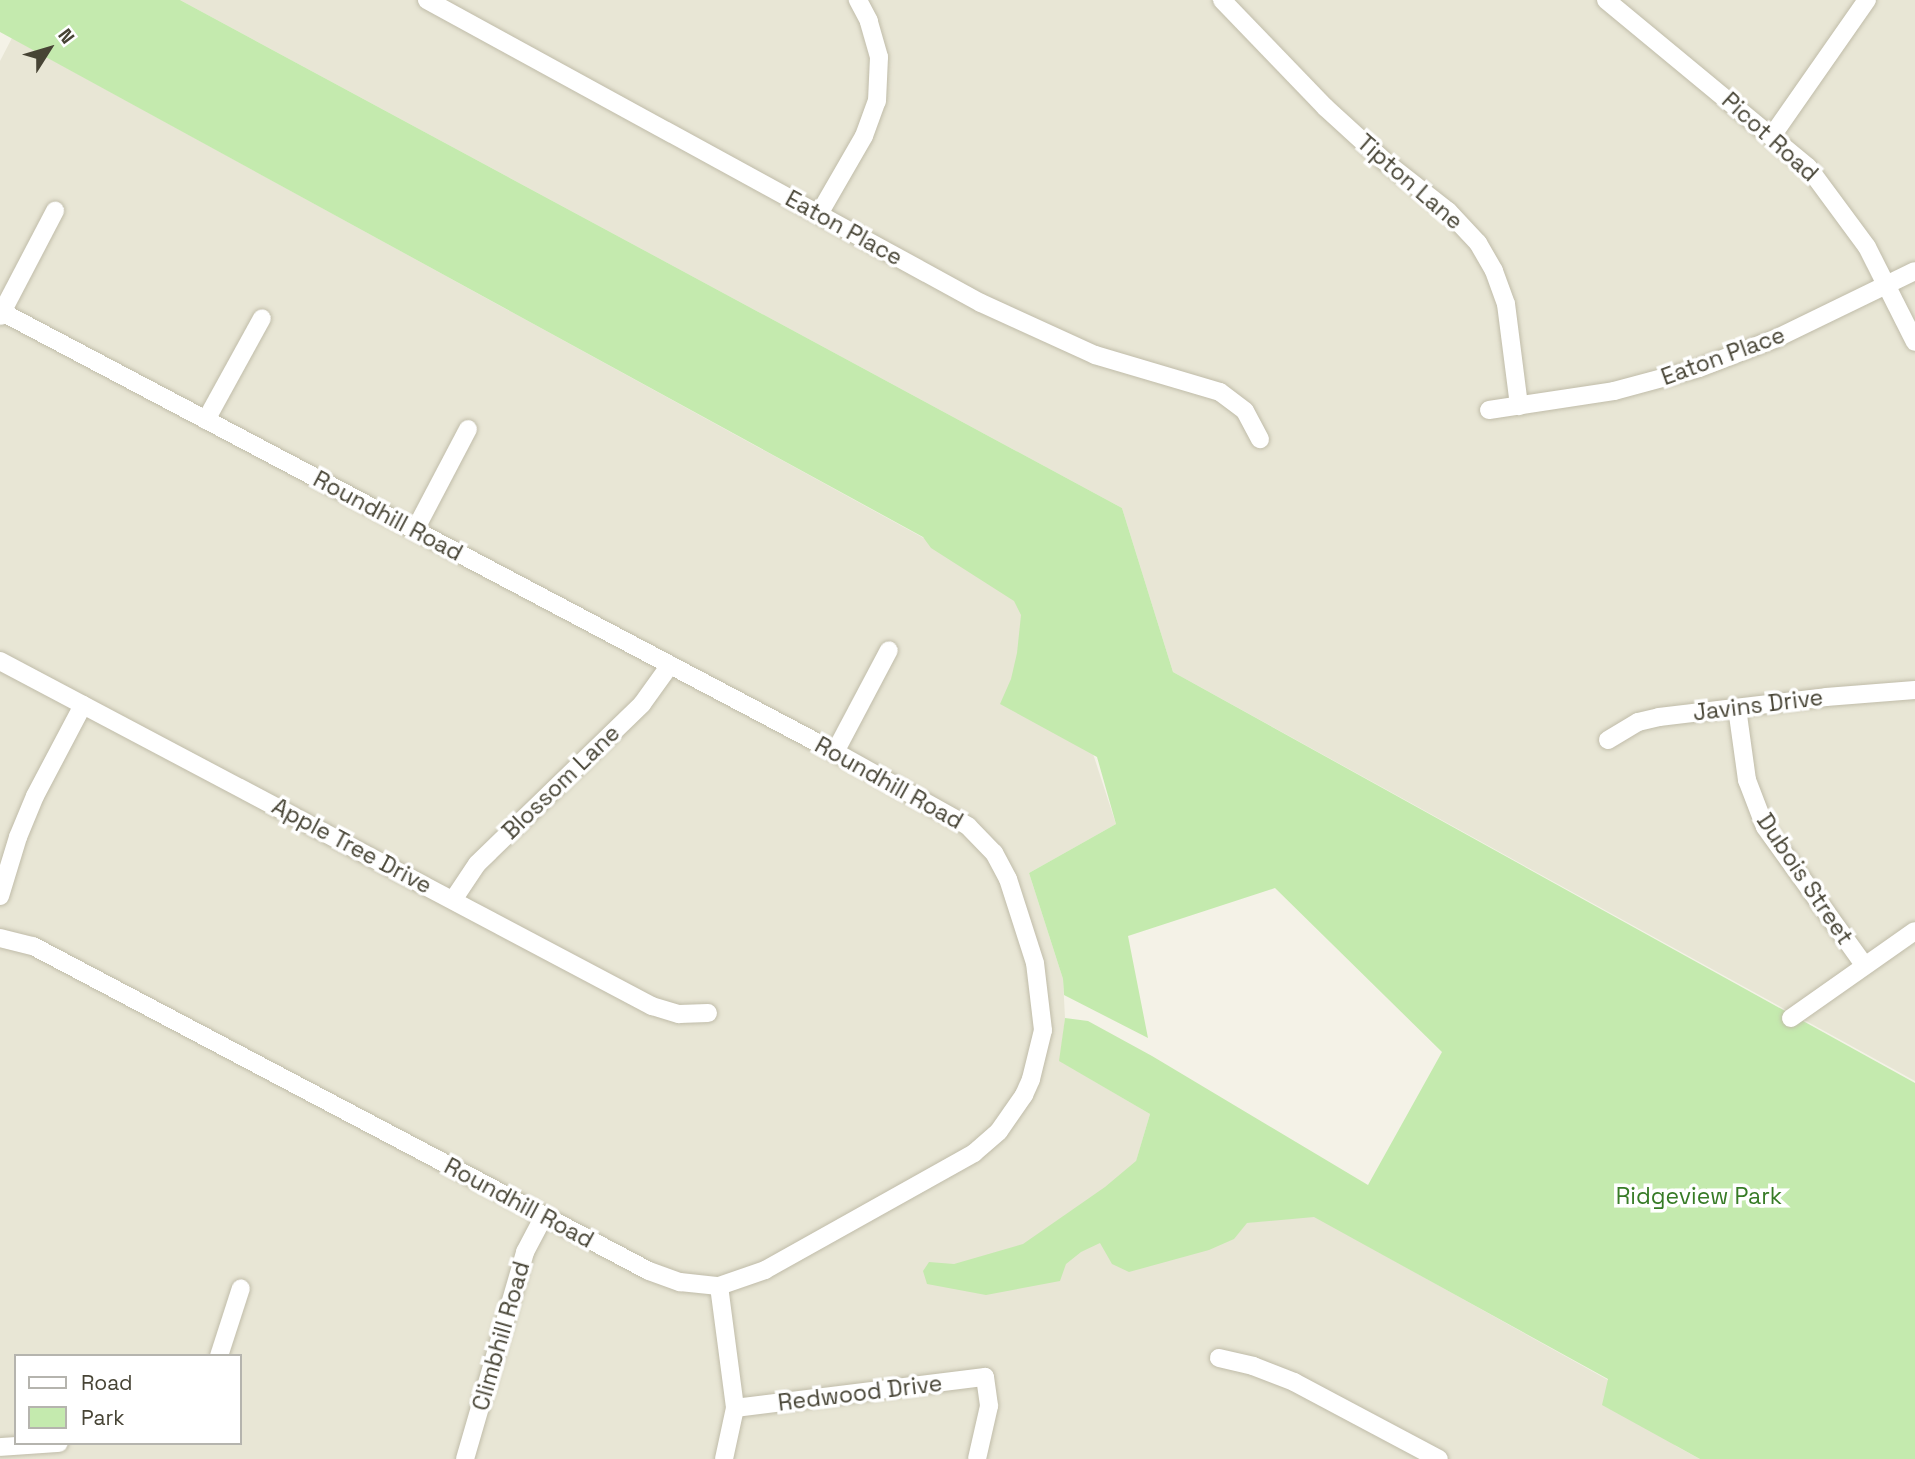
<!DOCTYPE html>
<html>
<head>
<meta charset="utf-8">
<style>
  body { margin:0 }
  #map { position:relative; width:1915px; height:1459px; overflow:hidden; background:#f4f2e7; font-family:"Space Grotesk",sans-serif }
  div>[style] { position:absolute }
  .residential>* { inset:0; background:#e8e6d5 }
  .green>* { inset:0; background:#c4eaae }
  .roads { filter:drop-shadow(0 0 2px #c0bca9) drop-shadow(0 0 2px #c0bca9) }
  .minor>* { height:18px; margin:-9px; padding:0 9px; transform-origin:9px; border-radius:9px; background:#fff }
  span { translate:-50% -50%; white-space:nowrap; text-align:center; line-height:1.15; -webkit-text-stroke:7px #fff; paint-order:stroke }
  .street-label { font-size:23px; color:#474435 }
  .park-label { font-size:23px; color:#377b26 }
  .legend { position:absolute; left:14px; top:1354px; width:228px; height:91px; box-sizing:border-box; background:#fff; border:2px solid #b5b4ae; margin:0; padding:9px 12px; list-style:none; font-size:21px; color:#474435 }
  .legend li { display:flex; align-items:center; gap:14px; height:35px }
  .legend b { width:35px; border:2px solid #b5b4ae }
  .north { position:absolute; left:14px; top:14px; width:70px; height:70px; -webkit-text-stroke:5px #fff; paint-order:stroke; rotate:53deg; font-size:19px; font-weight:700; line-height:28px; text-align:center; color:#474435 }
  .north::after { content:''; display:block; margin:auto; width:24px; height:32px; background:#474435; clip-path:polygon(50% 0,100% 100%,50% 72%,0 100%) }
</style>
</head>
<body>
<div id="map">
  <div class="residential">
    <div style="clip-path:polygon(180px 0,1915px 0,1915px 1081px,1173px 672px,1122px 508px)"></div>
    <div style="clip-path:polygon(evenodd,12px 38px,1044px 604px,1116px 824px,1029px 873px,1063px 979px,1065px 1018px,1060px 1061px,1150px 1114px,1114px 1236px,1314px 1216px,1608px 1380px,1676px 1446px,1700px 1459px,0 1459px,0 61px,12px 38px,16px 1356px,240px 1356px,240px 1443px,16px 1443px,16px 1356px)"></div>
  </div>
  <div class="green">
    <div style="clip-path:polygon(0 0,180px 0,1122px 508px,1173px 672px,1915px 1083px,1915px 1459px,1700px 1459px,1602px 1405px,1608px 1379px,1314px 1217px,1247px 1223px,1234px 1239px,1209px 1250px,1129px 1272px,1112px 1264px,1100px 1243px,1081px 1252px,1066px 1264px,1060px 1281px,986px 1295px,927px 1284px,923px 1271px,929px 1262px,954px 1264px,1023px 1244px,1105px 1187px,1136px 1161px,1150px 1114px,1059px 1061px,1065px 1018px,1088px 1021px,1152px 1056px,1368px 1185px,1442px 1052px,1275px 888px,1128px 936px,1148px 1038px,1064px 995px,1063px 979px,1029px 873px,1116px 824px,1097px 757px,1000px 704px,1011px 679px,1017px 653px,1021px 615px,1014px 601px,931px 548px,923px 537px,0 32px)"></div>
  </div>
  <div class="roads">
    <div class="minor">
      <div style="left:427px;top:0;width:631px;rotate:28.68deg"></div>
      <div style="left:981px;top:303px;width:125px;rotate:24.5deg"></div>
      <div style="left:1095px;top:355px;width:130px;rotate:16.5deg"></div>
      <div style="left:1220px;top:392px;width:31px;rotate:37deg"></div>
      <div style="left:1245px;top:411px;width:32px;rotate:62deg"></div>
      <div style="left:1222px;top:0;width:149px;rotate:46.1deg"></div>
      <div style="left:1325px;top:107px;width:79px;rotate:42.4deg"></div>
      <div style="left:1383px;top:160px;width:83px;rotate:38.1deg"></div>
      <div style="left:1448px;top:211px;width:44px;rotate:46.8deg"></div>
      <div style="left:1478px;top:243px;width:32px;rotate:60deg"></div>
      <div style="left:1494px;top:271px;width:35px;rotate:70deg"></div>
      <div style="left:1506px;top:304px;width:103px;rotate:82.7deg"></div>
      <div style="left:1606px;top:0;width:262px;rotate:39.6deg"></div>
      <div style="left:1808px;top:167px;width:99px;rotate:53.6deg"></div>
      <div style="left:1867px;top:247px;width:106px;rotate:63.2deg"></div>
      <div style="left:1772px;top:136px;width:166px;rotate:-55.1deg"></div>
      <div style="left:819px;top:214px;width:90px;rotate:-60deg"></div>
      <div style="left:864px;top:136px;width:37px;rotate:-70deg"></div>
      <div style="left:877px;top:101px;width:44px;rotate:-87.4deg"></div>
      <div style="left:879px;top:57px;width:37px;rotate:-106deg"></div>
      <div style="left:869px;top:21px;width:24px;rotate:-118deg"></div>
      <div style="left:0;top:316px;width:119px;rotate:-62.4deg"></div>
      <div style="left:1489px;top:410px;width:126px;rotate:-8.6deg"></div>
      <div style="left:1614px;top:391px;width:88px;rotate:-15.1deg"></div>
      <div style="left:1699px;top:368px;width:84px;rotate:-21deg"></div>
      <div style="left:1777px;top:338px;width:153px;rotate:-25.9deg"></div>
      <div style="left:206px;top:420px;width:116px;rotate:-61.2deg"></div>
      <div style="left:415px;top:530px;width:114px;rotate:-62.3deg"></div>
      <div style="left:0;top:661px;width:738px;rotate:27.89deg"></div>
      <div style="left:652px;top:1006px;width:28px;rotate:17deg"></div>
      <div style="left:679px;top:1014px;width:29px;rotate:-2deg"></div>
      <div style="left:1737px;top:708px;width:73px;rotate:82.1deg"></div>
      <div style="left:1747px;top:780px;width:50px;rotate:69deg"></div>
      <div style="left:1765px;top:827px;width:170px;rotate:54.3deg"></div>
      <div style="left:1608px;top:740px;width:35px;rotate:-31deg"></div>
      <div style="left:1638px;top:722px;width:22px;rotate:-13deg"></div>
      <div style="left:1659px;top:717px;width:168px;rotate:-6.8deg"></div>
      <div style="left:1826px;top:697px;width:89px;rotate:-4.5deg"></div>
      <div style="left:835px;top:752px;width:115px;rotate:-62.1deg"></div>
      <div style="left:0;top:896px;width:62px;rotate:-73deg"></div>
      <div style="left:18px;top:837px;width:44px;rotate:-67.5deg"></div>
      <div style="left:35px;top:796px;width:103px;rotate:-62.2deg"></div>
      <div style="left:453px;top:900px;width:43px;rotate:-56.3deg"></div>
      <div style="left:477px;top:864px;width:230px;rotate:-44.1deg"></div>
      <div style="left:642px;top:704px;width:48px;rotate:-54.3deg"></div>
      <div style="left:0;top:938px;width:34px;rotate:14deg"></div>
      <div style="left:33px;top:946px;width:696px;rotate:27.82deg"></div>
      <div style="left:649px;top:1271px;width:33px;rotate:20deg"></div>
      <div style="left:680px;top:1282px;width:39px;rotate:6deg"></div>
      <div style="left:719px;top:1286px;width:49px;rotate:-19.2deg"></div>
      <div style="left:765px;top:1270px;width:240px;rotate:-29.2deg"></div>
      <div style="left:974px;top:1153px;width:33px;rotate:-41deg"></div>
      <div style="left:999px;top:1131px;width:44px;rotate:-55.2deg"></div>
      <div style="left:1024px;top:1095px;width:17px;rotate:-66deg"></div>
      <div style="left:1031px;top:1079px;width:50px;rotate:-76.2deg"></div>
      <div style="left:1043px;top:1030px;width:67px;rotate:-96.8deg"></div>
      <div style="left:1035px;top:963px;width:88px;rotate:-107.8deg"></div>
      <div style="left:1008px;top:879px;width:30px;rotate:-118deg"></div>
      <div style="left:994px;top:853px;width:37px;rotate:-134deg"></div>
      <div style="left:968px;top:826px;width:152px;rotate:-150.9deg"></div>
      <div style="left:835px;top:752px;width:942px;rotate:-152.16deg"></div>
      <div style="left:1791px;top:1018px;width:151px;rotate:-35.1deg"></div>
      <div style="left:719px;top:1286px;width:123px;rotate:82.5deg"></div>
      <div style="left:735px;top:1408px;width:52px;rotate:102.2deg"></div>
      <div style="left:219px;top:1356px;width:71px;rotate:-72.1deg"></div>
      <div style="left:1219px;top:1358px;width:35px;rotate:13deg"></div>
      <div style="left:1253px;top:1366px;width:44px;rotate:21.3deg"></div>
      <div style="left:1294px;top:1382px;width:164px;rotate:28deg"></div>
      <div style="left:735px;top:1408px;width:252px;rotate:-7.1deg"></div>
      <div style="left:985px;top:1377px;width:29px;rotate:82deg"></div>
      <div style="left:989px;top:1406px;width:54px;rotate:102.8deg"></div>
      <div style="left:0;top:1447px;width:59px;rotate:-3.9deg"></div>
      <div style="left:465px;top:1459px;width:216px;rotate:-73.8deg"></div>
      <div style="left:525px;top:1252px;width:41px;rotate:-62.2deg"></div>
    </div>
  </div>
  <div class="street-label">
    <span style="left:1770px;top:137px;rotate:42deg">Picot Road</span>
    <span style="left:1410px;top:182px;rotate:41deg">Tipton Lane</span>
    <span style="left:844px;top:228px;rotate:29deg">Eaton Place</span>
    <span style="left:1723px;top:356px;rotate:-20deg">Eaton Place</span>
    <span style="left:388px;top:516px;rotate:28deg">Roundhill Road</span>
    <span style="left:1758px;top:705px;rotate:-7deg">Javins Drive</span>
    <span style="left:561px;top:782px;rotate:-44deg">Blossom Lane</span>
    <span style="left:889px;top:783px;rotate:29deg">Roundhill Road</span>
    <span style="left:352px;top:846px;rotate:28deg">Apple Tree Drive</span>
    <span style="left:1805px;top:879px;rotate:56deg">Dubois Street</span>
    <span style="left:519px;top:1203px;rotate:28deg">Roundhill Road</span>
    <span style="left:501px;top:1336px;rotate:-74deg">Climbhill Road</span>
    <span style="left:860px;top:1393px;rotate:-7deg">Redwood Drive</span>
  </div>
  <div class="park-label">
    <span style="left:1699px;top:1196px">Ridgeview Park</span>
  </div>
  <ul class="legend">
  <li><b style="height:9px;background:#fff"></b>Road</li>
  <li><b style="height:19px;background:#c4eaae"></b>Park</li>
  </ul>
  <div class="north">N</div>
</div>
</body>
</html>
